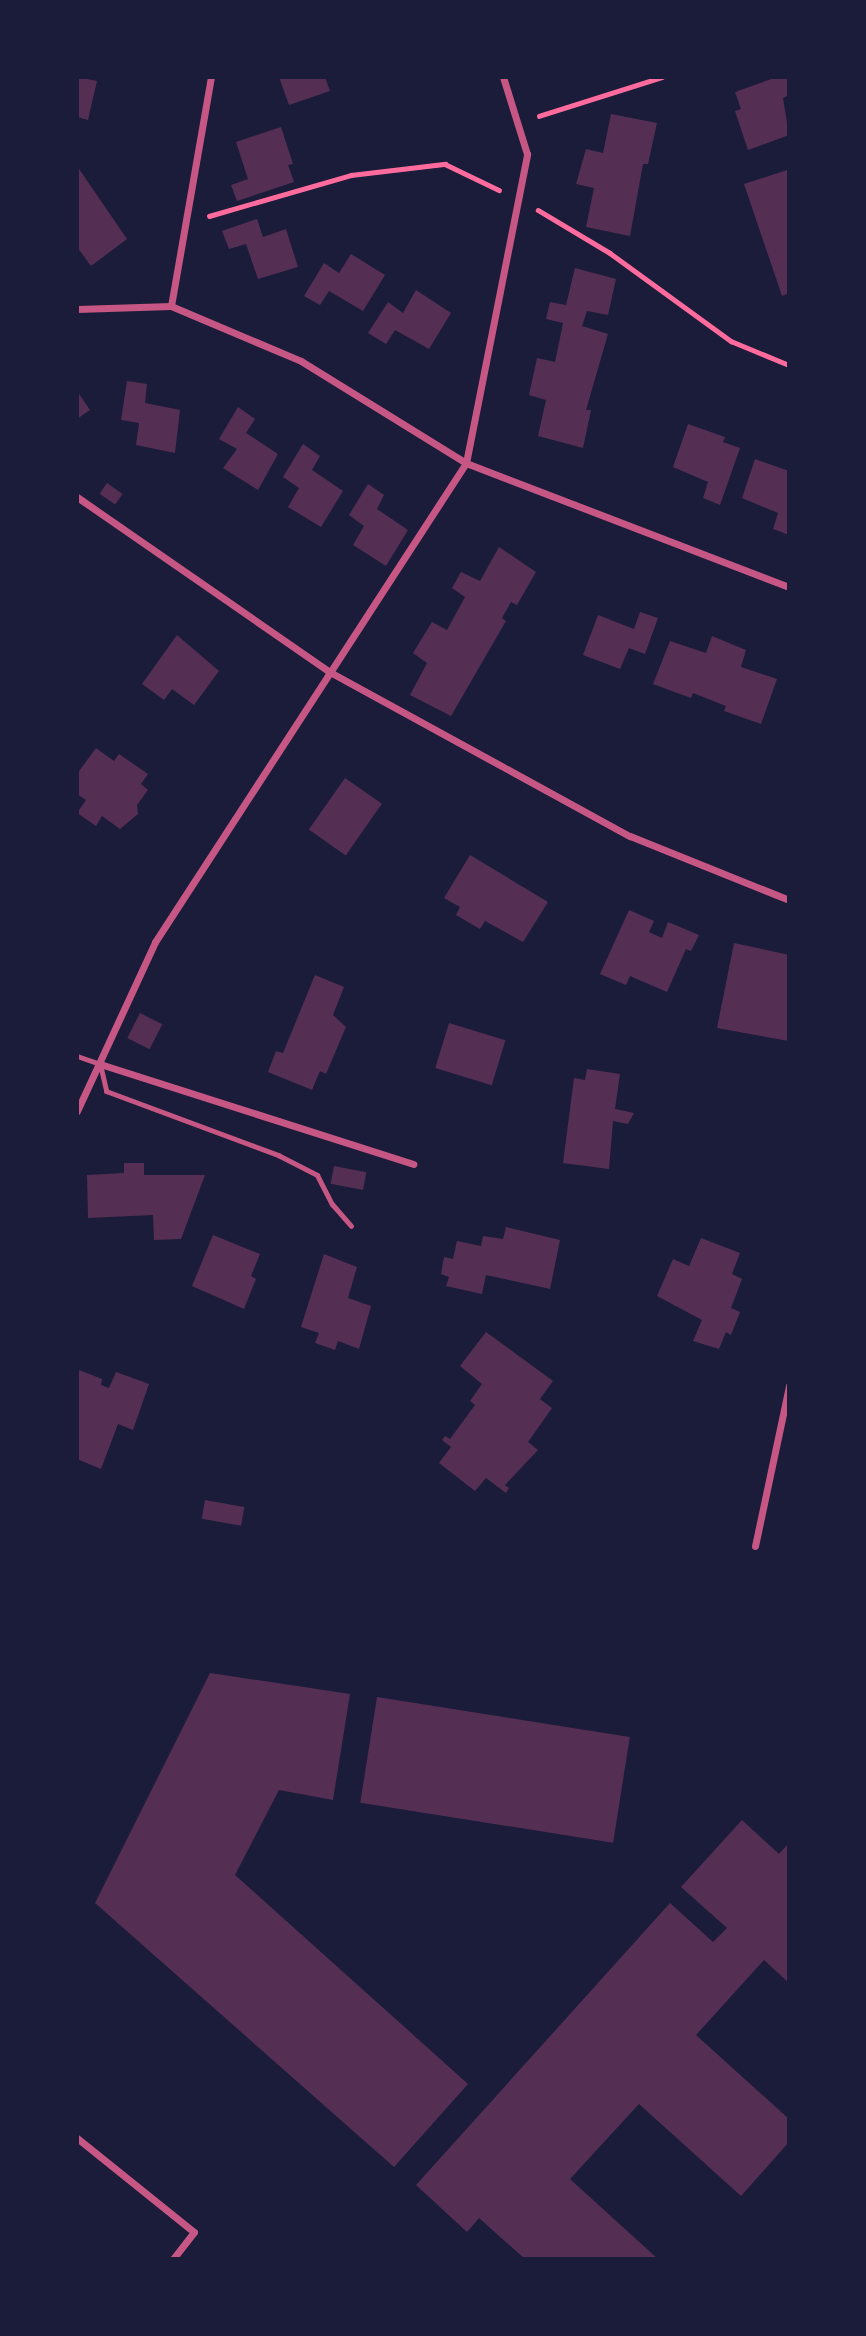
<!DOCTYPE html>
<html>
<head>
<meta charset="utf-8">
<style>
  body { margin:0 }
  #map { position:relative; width:866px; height:2336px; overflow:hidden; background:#1b1b3a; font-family:"Alegreya Sans",sans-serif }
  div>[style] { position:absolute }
  .building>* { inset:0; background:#542f53; transform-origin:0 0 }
  .path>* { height:4.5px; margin:-2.25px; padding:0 2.25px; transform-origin:2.25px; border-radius:2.25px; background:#ff6b9d }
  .service>* { height:5px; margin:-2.5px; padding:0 2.5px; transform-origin:2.5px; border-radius:2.5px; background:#c65784 }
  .minor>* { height:7px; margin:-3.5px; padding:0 3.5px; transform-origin:3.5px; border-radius:3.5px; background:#c65784 }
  span { translate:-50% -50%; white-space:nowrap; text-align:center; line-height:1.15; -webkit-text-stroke:7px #1b1b3a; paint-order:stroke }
  .frame { position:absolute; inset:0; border:79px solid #1b1b3a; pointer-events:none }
</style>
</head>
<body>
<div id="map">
  <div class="building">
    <div style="clip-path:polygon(77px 77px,97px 81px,88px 120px,77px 117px)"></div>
    <div style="clip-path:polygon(279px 77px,325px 77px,330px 91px,289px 105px)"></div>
    <div style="clip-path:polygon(777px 77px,789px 77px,789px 95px,783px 98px,789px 135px,748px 150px,735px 111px,741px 109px,735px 92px)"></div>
    <div style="clip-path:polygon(611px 114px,657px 123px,648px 164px,643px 164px,630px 236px,586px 227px,594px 188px,576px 184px,586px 149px,603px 153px)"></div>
    <div style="clip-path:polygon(281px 127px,293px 164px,288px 165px,294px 182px,237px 201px,231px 185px,248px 179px,236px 142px)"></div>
    <div style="clip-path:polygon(77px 166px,127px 239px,91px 266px,77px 247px)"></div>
    <div style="clip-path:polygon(787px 170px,789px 293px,782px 296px,744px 184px)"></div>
    <div style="clip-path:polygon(257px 219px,263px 237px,286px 229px,298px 267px,258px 279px,246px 244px,229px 249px,222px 231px)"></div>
    <div style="clip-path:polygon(351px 254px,385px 275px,363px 311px,329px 291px,320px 305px,304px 296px,324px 263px,339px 273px)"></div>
    <div style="clip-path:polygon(575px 268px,616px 279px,608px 315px,587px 311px,582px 326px,608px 334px,586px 410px,591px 410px,583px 448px,538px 436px,546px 400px,529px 395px,537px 358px,555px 362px,563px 323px,546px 319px,550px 302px,566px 305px)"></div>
    <div style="clip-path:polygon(416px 290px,451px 313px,429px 349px,395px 330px,386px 344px,368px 333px,388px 302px,403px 313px)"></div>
    <div style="clip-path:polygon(127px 381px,147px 384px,145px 403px,180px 410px,175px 453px,136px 445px,139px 423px,121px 420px)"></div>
    <div style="clip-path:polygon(77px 391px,90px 410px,77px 419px)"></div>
    <div style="clip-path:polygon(238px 407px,255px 419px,246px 433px,278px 454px,258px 490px,223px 468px,237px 449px,219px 439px)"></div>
    <div style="clip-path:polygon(688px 424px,725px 437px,723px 442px,740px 448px,720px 505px,703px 498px,708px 482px,673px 467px)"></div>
    <div style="clip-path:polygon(303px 444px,320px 456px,312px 470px,343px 491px,321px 527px,288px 507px,299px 488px,283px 477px)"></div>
    <div style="clip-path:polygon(755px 459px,789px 471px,789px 535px,773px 529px,778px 513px,742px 498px)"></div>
    <div style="left:107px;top:483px;width:19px;height:13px;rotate:35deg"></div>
    <div style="clip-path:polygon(368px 484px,384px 495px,377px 509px,408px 530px,386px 566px,353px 545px,364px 526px,349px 515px)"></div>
    <div style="clip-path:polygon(499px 547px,536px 572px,517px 605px,511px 602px,502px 618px,506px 621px,451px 716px,410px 695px,427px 663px,413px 653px,432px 622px,447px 630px,465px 597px,452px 588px,461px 572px,480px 581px)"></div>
    <div style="clip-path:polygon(640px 612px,658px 618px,645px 654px,629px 648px,620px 669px,583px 655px,598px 615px,634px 629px)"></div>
    <div style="clip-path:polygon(177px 635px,219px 671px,194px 705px,172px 689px,164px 700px,142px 684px)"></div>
    <div style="clip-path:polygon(712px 636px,746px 650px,741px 667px,777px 679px,761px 724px,724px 711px,726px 706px,693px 693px,691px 698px,653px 684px,670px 641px,706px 653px)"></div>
    <div style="clip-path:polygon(96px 748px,114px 761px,119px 754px,148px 774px,141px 784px,148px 790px,137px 805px,138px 814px,120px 829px,102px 816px,96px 826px,77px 813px,86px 800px,77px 794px,77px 774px)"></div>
    <div style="left:345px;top:778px;width:45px;height:63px;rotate:35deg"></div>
    <div style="clip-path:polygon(470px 855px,548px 902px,523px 942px,485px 921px,480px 929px,456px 915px,460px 907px,444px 898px)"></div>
    <div style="clip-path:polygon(629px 910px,654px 921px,649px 932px,662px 938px,668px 922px,699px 935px,691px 951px,686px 949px,667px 992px,630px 976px,626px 985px,600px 974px)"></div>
    <div style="clip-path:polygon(734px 943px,789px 955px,789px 1041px,717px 1028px)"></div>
    <div style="clip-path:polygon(315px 975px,344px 987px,333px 1015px,346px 1027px,326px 1074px,320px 1071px,312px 1090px,268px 1072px,276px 1051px,283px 1053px)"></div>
    <div style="left:140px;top:1013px;width:25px;height:28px;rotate:27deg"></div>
    <div style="left:449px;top:1023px;width:59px;height:47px;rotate:17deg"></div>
    <div style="clip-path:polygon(587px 1069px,620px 1074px,615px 1109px,634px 1113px,628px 1124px,613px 1121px,609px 1169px,563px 1163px,574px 1078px,585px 1080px)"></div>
    <div style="clip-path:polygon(124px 1163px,144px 1163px,144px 1175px,205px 1175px,181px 1239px,154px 1240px,153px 1215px,88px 1218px,87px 1175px,124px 1173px)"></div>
    <div style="left:334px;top:1166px;width:33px;height:18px;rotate:11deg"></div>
    <div style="clip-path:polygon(506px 1227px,560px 1240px,550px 1289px,486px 1275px,482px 1294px,446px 1286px,449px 1277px,441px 1274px,444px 1257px,453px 1259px,457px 1241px,481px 1246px,483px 1236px,503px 1239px)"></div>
    <div style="clip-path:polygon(213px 1235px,260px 1254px,251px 1276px,256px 1279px,244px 1309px,192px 1286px)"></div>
    <div style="clip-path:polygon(701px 1238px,740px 1253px,732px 1274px,742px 1279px,731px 1308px,740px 1312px,731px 1335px,726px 1332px,719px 1349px,693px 1341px,702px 1320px,657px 1296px,673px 1259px,689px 1266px)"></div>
    <div style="clip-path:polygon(324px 1254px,357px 1267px,348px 1298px,371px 1306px,359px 1349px,338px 1341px,335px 1350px,315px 1343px,319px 1333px,301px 1327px)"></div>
    <div style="clip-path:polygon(486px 1332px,553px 1381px,540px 1399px,552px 1408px,528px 1442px,538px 1450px,505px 1485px,509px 1488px,506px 1493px,486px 1478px,475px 1491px,439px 1463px,451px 1447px,442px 1440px,445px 1436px,450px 1439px,475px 1405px,470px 1401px,482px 1384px,460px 1366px)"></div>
    <div style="clip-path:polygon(79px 1370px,102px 1379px,101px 1385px,109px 1388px,116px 1372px,149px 1384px,133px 1430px,118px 1424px,101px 1469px,77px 1459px)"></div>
    <div style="left:205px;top:1500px;width:40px;height:19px;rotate:10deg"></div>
    <div style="clip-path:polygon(210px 1673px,350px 1694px,333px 1800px,279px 1790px,235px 1875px,468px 2084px,394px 2167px,95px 1903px)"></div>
    <div style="left:377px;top:1697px;width:256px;height:107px;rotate:9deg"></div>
    <div style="clip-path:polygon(742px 1820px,779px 1854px,789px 1843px,789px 1983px,764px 1960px,696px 2035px,789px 2119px,789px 2142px,741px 2196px,639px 2104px,570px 2179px,658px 2259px,525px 2259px,479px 2218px,467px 2232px,416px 2185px,670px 1903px,713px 1942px,727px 1928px,681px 1887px)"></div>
  </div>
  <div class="path">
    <div style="left:539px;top:116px;width:129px;rotate:-17.6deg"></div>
    <div style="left:538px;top:210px;width:84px;rotate:30.8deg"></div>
    <div style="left:610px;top:253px;width:150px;rotate:36deg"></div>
    <div style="left:731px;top:341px;width:63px;rotate:22.5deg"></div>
    <div style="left:209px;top:216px;width:148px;rotate:-16.1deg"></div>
    <div style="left:351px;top:175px;width:95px;rotate:-6.7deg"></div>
    <div style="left:445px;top:164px;width:60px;rotate:25.7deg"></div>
  </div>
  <div class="service">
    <div style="left:77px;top:1056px;width:24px;rotate:19deg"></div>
    <div style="left:100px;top:1064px;width:28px;rotate:77deg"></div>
    <div style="left:106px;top:1091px;width:184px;rotate:20.4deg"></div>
    <div style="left:278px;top:1155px;width:44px;rotate:27.1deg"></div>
    <div style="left:317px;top:1175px;width:33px;rotate:63deg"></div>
    <div style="left:332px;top:1204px;width:29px;rotate:49deg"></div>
  </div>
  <div class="minor">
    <div style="left:171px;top:306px;width:232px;rotate:-80.1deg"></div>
    <div style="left:77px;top:309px;width:94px;rotate:-1.8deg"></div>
    <div style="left:171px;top:306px;width:141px;rotate:22.9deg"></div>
    <div style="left:301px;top:361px;width:194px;rotate:31.7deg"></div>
    <div style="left:466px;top:463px;width:346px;rotate:21deg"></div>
    <div style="left:77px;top:497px;width:305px;rotate:34.7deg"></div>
    <div style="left:328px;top:671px;width:344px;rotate:28.7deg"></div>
    <div style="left:630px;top:836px;width:171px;rotate:21.9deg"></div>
    <div style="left:100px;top:1064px;width:329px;rotate:17.7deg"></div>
    <div style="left:77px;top:1111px;width:186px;rotate:-65.2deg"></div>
    <div style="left:155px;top:942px;width:571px;rotate:-57.01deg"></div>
    <div style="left:466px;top:463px;width:315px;rotate:-78.8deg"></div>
    <div style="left:527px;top:154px;width:81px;rotate:-107.3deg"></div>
    <div style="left:755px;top:1546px;width:164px;rotate:-78deg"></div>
    <div style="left:77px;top:2138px;width:150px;rotate:38.8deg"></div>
    <div style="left:194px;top:2232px;width:34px;rotate:128deg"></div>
  </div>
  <div class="frame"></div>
</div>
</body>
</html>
